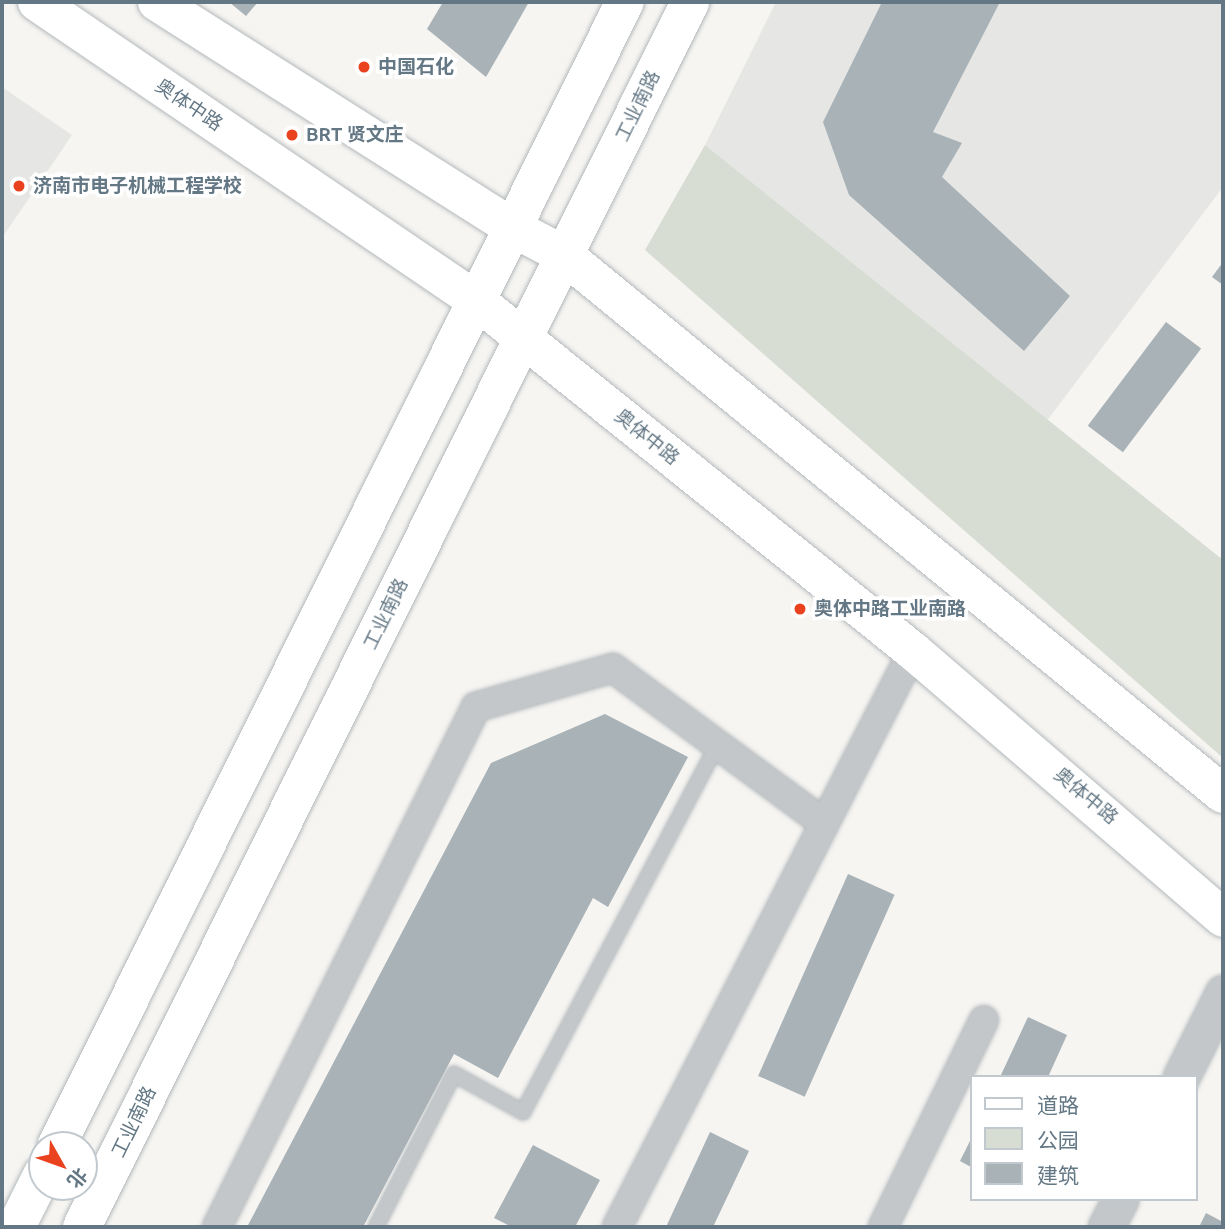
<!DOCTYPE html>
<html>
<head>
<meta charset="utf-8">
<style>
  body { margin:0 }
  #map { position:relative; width:1225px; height:1229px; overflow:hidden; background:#f6f5f2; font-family:Ubuntu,"Noto Sans SC",sans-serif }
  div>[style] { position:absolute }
  .built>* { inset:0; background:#e6e7e5 }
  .green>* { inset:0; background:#d7ddd3 }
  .building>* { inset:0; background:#a9b2b7; transform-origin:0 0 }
  .roads { filter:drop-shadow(0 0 2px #b4b9bc) drop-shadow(0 0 2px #b4b9bc) }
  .service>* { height:14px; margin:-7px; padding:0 7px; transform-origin:7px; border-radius:7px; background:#c3c7ca }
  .minor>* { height:28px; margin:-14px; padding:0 14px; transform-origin:14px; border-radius:14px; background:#c3c7ca }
  .tertiary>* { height:35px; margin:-17.5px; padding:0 17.5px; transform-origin:17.5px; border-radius:17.5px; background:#c3c7ca }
  .primary>* { height:38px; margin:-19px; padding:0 19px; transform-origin:19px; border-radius:19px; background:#fff }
  .dots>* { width:19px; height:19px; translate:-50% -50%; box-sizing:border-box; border:4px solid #fff; border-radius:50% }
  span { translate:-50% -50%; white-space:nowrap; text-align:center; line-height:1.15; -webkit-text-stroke:7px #fff; paint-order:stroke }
  .poi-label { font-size:19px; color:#637784; font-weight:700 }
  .left { translate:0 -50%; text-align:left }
  .street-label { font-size:19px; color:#637784 }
  .frame { position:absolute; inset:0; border:4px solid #637784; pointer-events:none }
  .legend { position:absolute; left:970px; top:1075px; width:228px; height:126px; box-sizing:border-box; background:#fff; border:2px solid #c1c9ce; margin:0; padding:9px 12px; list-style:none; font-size:21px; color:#637784 }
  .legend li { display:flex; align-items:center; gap:14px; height:35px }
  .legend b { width:35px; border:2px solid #c1c9ce }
  .north { position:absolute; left:28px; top:1131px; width:70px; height:70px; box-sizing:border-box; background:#fff; border:2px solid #c1c9ce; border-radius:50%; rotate:130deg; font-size:19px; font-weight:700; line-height:28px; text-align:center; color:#637784 }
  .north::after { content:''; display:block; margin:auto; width:24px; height:32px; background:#ea411e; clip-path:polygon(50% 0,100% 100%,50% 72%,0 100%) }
</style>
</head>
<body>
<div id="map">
  <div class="built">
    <div style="clip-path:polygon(776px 2px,1223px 2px,1223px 187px,1046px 422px,705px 145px)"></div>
    <div style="clip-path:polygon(2px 87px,72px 135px,2px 238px)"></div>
  </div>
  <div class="green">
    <div style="clip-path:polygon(705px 145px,1223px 560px,1223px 758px,645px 250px)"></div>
  </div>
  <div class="building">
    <div style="clip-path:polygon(229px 2px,258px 2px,246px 16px)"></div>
    <div style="clip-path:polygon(443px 2px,529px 2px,486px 77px,427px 29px)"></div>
    <div style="clip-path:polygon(882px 2px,1000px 2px,933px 132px,962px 143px,942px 177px,1070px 296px,1024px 351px,849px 195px,823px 122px)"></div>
    <div style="clip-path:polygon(1223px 262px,1223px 285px,1212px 277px)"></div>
    <div style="left:1166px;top:322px;width:44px;height:130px;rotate:37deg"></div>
    <div style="clip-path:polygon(605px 714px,688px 757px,608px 907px,593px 898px,498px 1078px,454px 1054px,363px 1227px,247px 1227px,491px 763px)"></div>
    <div style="left:848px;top:874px;width:51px;height:221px;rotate:24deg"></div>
    <div style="clip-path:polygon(1028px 1017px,1067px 1035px,1048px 1077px,1000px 1077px)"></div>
    <div style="clip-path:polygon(710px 1132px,749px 1151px,713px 1227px,666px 1227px)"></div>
    <div style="clip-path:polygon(971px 1139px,971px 1167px,960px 1161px)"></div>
    <div style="clip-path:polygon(533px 1145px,600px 1180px,575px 1227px,512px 1227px,494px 1218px)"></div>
    <div style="clip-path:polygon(1206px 1213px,1223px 1222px,1223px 1227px,1199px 1227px)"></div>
  </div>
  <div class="roads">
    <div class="service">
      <div style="left:376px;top:1227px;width:172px;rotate:-63deg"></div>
      <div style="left:454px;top:1074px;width:79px;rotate:28.8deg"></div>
      <div style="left:523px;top:1112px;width:417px;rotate:-62.1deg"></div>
    </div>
    <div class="minor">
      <div style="left:217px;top:1227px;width:581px;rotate:-63.52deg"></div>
      <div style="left:476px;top:707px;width:142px;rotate:-15.9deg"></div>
      <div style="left:613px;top:668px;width:262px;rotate:36.3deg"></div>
      <div style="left:617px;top:1227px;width:648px;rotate:-62.8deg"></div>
      <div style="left:883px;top:1227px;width:230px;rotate:-64deg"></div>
    </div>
    <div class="tertiary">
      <div style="left:1181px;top:1077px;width:94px;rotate:-63.4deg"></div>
      <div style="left:1106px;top:1227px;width:31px;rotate:-63deg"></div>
    </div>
    <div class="primary">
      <div style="left:37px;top:2px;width:532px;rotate:34.2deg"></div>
      <div style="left:477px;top:301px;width:559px;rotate:38.76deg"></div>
      <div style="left:913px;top:651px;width:409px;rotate:40.7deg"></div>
      <div style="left:157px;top:2px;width:422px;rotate:32.4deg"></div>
      <div style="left:513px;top:228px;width:58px;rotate:27.9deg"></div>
      <div style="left:564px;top:255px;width:851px;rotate:39.28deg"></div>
      <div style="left:57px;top:1145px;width:1276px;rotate:-63.58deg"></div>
      <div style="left:16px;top:1227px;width:58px;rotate:-63.4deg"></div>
      <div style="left:82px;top:1227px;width:1368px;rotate:-63.6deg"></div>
    </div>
  </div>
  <div class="dots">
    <div style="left:364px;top:67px;background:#ea411e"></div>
    <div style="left:292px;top:135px;background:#ea411e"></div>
    <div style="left:19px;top:186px;background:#ea411e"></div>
    <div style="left:800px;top:609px;background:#ea411e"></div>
  </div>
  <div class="poi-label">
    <span class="left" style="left:378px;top:67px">中国石化</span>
    <span class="left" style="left:306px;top:135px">BRT 贤文庄</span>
    <span class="left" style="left:33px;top:186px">济南市电子机械工程学校</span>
    <span class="left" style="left:814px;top:609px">奥体中路工业南路</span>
  </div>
  <div class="street-label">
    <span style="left:189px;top:105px;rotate:34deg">奥体中路</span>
    <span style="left:638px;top:106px;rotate:-64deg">工业南路</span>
    <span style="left:647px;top:437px;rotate:39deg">奥体中路</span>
    <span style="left:386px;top:614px;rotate:-64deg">工业南路</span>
    <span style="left:1086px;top:796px;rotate:40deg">奥体中路</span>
    <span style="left:134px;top:1122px;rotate:-64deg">工业南路</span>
  </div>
  <div class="frame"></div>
  <ul class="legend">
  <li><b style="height:9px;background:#fff"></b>道路</li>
  <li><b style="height:19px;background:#d7ddd3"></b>公园</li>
  <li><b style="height:19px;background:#a9b2b7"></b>建筑</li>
  </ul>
  <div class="north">北</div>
</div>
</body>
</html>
